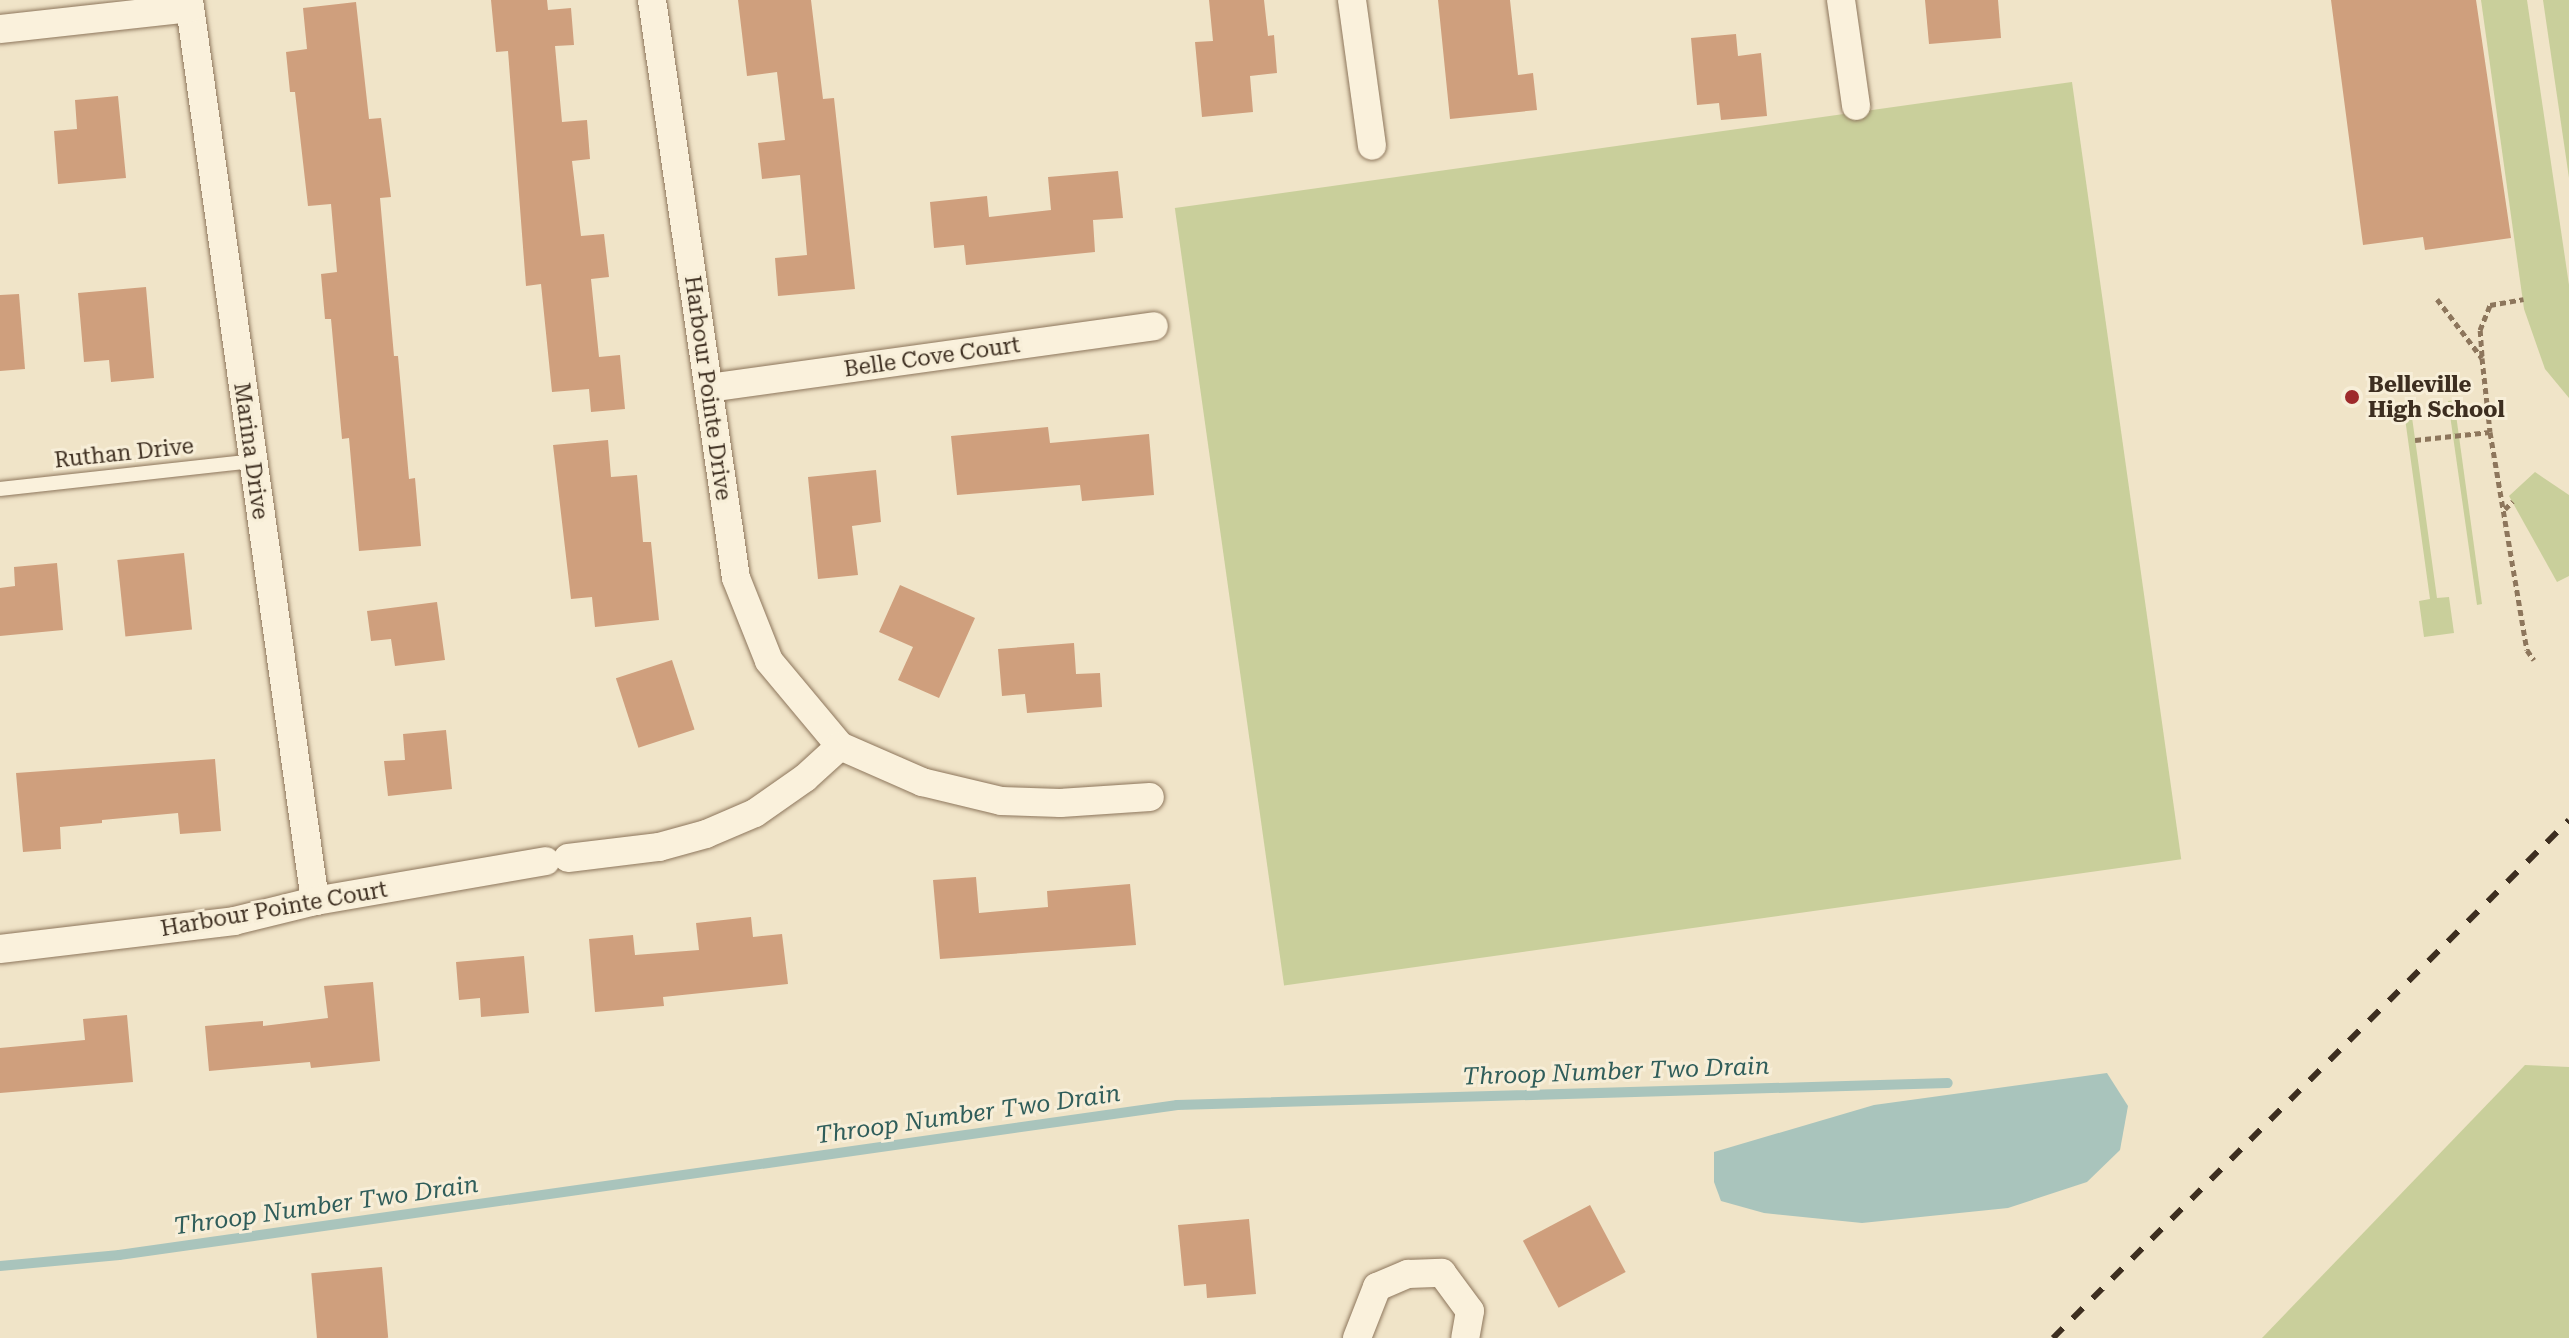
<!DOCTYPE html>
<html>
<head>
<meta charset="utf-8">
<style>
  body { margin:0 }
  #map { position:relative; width:2569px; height:1338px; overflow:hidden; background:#f0e4c8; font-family:"Roboto Serif",serif }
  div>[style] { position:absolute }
  .green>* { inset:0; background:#c9cf9b; transform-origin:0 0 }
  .water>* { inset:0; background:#a9c4bc }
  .stream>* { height:10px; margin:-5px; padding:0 5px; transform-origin:5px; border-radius:5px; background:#a9c4bc }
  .building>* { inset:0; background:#cf9f7d; transform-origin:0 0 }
  .path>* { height:5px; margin-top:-2.5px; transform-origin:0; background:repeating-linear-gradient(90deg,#8d765c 0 6px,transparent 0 10px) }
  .roads { filter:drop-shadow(0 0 2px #8d765c) drop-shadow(0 0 2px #8d765c) }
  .lane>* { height:14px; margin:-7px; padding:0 7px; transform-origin:7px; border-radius:7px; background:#faf1dc }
  .street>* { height:28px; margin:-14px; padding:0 14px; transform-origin:14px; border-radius:14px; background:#faf1dc }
  .rail>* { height:6px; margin-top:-3px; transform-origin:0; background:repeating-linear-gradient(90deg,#3d2e20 0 14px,transparent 0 28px) }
  .dots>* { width:22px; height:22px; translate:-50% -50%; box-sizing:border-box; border:4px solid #f7eed8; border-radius:50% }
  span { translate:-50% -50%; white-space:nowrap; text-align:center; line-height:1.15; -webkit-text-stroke:6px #f7eed8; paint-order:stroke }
  .street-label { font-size:22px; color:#3d2e20 }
  .poi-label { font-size:22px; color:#3d2e20; font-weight:700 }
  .left { translate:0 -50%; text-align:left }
  .water-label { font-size:24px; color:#2f5d5a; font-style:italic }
</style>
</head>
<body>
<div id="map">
  <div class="green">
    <div style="clip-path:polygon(2481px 0,2527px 0,2569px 285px,2569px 398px,2545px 369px,2524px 309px)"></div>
    <div style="clip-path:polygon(2543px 0,2569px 0,2569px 178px)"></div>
    <div style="left:2072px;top:82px;width:785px;height:906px;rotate:82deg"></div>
    <div style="clip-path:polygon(2454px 400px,2482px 604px,2477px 605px,2448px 401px)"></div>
    <div style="clip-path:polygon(2411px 410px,2437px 598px,2449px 597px,2454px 633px,2424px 637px,2419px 601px,2430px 599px,2404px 411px)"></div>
    <div style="clip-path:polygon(2535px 472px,2569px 495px,2569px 576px,2557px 582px,2509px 496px)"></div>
    <div style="clip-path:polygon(2525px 1065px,2569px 1067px,2569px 1338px,2262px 1338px)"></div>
  </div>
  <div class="water">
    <div style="clip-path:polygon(2107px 1073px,2128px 1106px,2120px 1150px,2087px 1182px,2008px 1208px,1862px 1223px,1764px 1213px,1721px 1201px,1714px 1182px,1714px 1152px,1874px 1105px)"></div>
  </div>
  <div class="stream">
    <div style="left:0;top:1266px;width:120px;rotate:-5.3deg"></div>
    <div style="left:119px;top:1255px;width:1069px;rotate:-8.07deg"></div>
    <div style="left:1177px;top:1105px;width:771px;rotate:-1.63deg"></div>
  </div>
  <div class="building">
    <div style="clip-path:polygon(491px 0,547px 0,548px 10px,571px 8px,574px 45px,555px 46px,562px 122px,587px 120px,590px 159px,572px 161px,581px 236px,604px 234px,609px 277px,591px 279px,599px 357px,620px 355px,625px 409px,591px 412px,589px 389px,552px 392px,541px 284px,526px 286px,508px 51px,496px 52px)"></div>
    <div style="clip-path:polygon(738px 0,811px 0,823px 99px,834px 98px,855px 289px,778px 296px,775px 258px,807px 255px,800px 175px,762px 179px,758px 143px,785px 140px,777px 72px,747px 76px)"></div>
    <div style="clip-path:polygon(1209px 0,1264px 0,1268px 36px,1274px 35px,1277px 73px,1250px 76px,1253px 112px,1202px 117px,1195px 42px,1213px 41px)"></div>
    <div style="clip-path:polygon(1438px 0,1510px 0,1518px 75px,1533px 73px,1537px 110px,1450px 119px)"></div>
    <div style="clip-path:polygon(1925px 0,1998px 0,2001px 38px,1929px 44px)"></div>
    <div style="clip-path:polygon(2331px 0,2476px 0,2511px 238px,2425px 250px,2423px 237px,2363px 245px)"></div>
    <div style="clip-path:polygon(356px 2px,369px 119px,381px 118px,391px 197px,380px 198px,394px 356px,398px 356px,409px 479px,415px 478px,421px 546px,359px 551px,349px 438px,342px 439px,331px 319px,325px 319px,321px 274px,337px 272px,331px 204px,308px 206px,295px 92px,290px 92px,286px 52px,307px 49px,303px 8px)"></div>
    <div style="clip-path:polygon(1736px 34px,1738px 56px,1761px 53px,1767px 116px,1721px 120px,1719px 103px,1697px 105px,1691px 38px)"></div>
    <div style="clip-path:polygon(118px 96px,126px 178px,58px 184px,54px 131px,77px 129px,75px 100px)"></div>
    <div style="clip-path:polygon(1118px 171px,1123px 218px,1093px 220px,1095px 252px,966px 265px,964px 245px,934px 248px,930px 202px,987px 196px,989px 217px,1051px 210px,1048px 177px)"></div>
    <div style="clip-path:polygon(146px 287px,154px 378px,111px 382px,109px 360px,84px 362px,78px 293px)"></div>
    <div style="clip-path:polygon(19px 294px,25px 369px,0 371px,0 295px)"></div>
    <div style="clip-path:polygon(1048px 427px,1050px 443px,1149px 434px,1154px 495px,1082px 501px,1080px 485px,957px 495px,951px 436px)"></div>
    <div style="clip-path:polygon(608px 440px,611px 477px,637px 475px,643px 542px,651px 542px,659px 620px,595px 627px,592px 597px,571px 599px,553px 445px)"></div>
    <div style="clip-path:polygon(876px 470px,881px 522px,852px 526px,858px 575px,818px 579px,808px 477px)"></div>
    <div style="left:184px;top:553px;width:77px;height:67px;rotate:84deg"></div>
    <div style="clip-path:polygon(57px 563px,63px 630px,0 636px,0 588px,15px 586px,14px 567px)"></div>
    <div style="clip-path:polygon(900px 585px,975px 618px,939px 698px,898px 680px,913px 647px,879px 632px)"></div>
    <div style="clip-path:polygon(437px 602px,445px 660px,395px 666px,391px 639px,371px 641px,367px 611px)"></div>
    <div style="clip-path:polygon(1074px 643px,1076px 674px,1100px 673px,1102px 707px,1027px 713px,1025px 694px,1002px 696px,998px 649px)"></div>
    <div style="left:672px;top:660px;width:73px;height:59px;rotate:72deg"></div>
    <div style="clip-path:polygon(446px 730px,452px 789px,388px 796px,384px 761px,405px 760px,403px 734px)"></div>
    <div style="clip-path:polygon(215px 759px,221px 831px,180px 834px,178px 813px,102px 820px,102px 823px,60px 827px,61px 849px,23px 852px,16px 773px)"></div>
    <div style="clip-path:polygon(976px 877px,979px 913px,1048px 907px,1047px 891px,1130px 884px,1136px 945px,940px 959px,933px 880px)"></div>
    <div style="clip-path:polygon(751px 917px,753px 937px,782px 934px,788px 984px,663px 997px,664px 1006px,595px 1012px,589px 939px,633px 935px,635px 955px,699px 950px,696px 923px)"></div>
    <div style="clip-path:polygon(524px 956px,529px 1013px,481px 1017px,480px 998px,459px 1000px,456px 962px)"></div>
    <div style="clip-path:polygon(373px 982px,380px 1061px,311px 1068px,310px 1062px,209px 1071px,205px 1026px,263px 1021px,263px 1026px,328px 1018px,324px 986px)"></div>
    <div style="clip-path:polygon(127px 1015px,133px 1082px,0 1093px,0 1048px,85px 1040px,83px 1019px)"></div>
    <div style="left:1590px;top:1205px;width:76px;height:76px;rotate:62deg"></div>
    <div style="clip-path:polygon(1249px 1219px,1256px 1294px,1207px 1298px,1206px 1284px,1184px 1286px,1178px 1225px)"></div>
    <div style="left:382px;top:1267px;width:71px;height:71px;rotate:85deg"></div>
  </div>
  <div class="path">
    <div style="left:2437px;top:299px;width:74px;rotate:52.7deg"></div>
    <div style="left:2482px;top:358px;width:74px;rotate:83.8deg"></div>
    <div style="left:2490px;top:432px;width:221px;rotate:80.4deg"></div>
    <div style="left:2527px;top:650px;width:12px;rotate:55deg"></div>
    <div style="left:2482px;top:356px;width:26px;rotate:-94deg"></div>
    <div style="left:2480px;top:330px;width:27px;rotate:-68deg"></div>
    <div style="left:2490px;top:305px;width:34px;rotate:-10deg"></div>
    <div style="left:2415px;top:440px;width:75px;rotate:-6.1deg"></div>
    <div style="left:2505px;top:509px;width:11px;rotate:-45deg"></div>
  </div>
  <div class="roads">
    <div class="lane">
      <div style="left:0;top:489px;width:254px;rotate:-6.3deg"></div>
    </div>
    <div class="street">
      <div style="left:189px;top:0;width:910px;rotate:82.04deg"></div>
      <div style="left:652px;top:0;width:584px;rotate:81.73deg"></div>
      <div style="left:736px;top:578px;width:89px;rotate:68.3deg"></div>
      <div style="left:769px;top:661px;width:111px;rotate:50.1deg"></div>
      <div style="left:1352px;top:0;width:147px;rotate:82.2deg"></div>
      <div style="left:1841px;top:0;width:107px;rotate:81.9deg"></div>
      <div style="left:0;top:29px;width:191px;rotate:-6.3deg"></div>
      <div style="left:709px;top:388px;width:449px;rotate:-7.9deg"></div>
      <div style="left:568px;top:858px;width:92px;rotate:-6.9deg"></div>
      <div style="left:659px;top:847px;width:49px;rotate:-15.5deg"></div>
      <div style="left:706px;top:834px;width:53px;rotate:-23.2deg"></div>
      <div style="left:755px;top:813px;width:61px;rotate:-35deg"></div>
      <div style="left:805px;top:778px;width:47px;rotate:-42.4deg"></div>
      <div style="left:840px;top:746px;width:90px;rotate:23.7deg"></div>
      <div style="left:922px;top:782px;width:81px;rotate:13.5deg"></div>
      <div style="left:1001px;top:801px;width:59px;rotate:1.9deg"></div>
      <div style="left:1060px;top:803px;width:90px;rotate:-3.8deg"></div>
      <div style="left:0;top:949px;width:236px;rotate:-6.8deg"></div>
      <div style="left:234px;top:921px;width:83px;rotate:-13.9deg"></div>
      <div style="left:315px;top:901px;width:234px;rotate:-9.8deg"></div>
      <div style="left:1357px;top:1338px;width:55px;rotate:-68.6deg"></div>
      <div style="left:1377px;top:1287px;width:34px;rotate:-23deg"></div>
      <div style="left:1408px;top:1274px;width:34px;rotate:-2deg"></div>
      <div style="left:1442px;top:1273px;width:47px;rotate:53.6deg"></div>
      <div style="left:1470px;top:1311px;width:27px;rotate:100deg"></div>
    </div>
  </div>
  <div class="rail">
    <div style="left:2053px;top:1338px;width:731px;rotate:-45.11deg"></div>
  </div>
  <div class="dots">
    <div style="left:2352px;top:397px;background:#9e2a2b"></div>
  </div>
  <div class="street-label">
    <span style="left:932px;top:357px;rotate:-8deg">Belle Cove Court</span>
    <span style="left:708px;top:388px;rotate:82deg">Harbour Pointe Drive</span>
    <span style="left:251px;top:451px;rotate:82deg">Marina Drive</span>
    <span style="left:124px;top:453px;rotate:-6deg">Ruthan Drive</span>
    <span style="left:274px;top:909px;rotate:-10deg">Harbour Pointe Court</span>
  </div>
  <div class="poi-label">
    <span class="left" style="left:2368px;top:397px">Belleville<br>High School</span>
  </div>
  <div class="water-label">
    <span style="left:1616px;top:1072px;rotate:-2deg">Throop Number Two Drain</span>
    <span style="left:968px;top:1115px;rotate:-8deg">Throop Number Two Drain</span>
    <span style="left:326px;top:1206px;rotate:-8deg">Throop Number Two Drain</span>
  </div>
</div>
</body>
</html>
